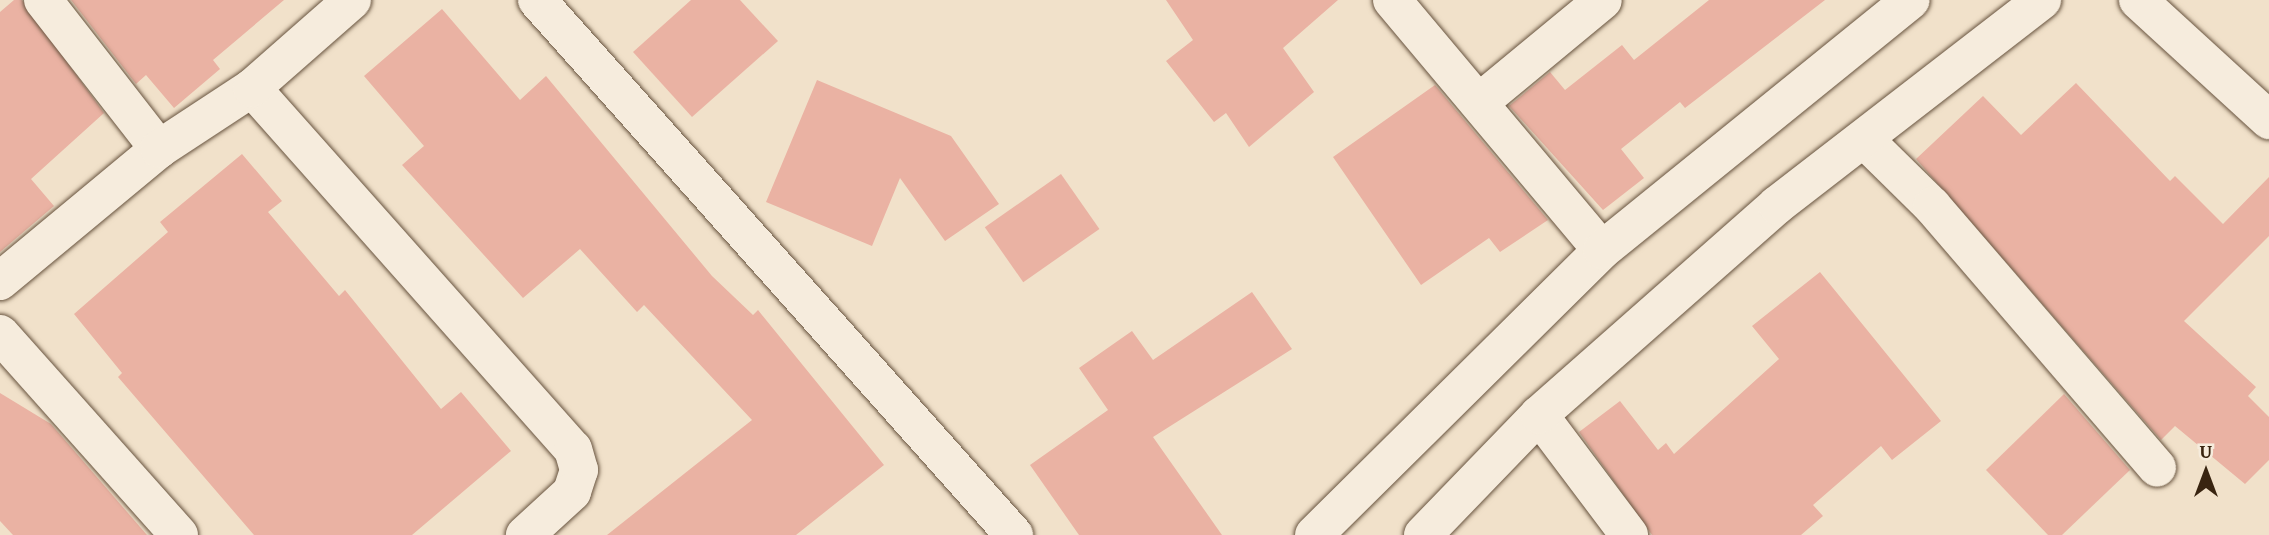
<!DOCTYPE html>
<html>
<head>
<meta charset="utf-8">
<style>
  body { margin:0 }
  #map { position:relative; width:2269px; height:535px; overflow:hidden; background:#f1e1ca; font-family:"Gentium Book Plus",serif }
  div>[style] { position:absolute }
  .building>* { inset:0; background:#eab2a3; transform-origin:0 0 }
  .roads { filter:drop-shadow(0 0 2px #67533e) drop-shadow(0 0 2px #67533e) }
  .street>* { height:38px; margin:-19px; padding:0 19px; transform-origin:19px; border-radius:19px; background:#f6ecdd }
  span { translate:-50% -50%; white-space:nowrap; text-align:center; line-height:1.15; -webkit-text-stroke:5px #f6ecdd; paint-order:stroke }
  .north { position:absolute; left:2171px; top:437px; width:70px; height:70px; -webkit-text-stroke:5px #f6ecdd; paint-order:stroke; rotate:0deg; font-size:19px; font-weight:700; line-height:28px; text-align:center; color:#392410 }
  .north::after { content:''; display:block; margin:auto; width:24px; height:32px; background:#392410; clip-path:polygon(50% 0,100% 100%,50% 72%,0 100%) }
</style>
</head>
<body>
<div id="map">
  <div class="building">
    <div style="clip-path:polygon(14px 0,22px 0,104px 113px,31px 179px,54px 206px,0 252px,0 12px)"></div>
    <div style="clip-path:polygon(71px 0,284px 0,213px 60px,220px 69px,174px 108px,146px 75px,136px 84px)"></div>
    <div style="clip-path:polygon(691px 0,740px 0,778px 41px,692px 117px,633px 52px)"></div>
    <div style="clip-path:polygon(1166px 0,1338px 0,1283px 48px,1314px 92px,1249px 147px,1226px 113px,1214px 122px,1166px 61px,1193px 40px)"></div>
    <div style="clip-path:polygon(1709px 0,1825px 0,1685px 108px,1680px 102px,1621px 149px,1644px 178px,1603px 210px,1509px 106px,1550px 72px,1565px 90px,1622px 45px,1634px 60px)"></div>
    <div style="clip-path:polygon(442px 9px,520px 100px,546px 76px,712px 276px,753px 315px,758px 310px,884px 465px,796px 535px,607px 535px,752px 420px,644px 305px,637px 312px,580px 249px,523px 298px,402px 165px,424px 146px,364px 76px)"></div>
    <div style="clip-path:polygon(817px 80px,951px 136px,999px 204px,945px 241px,900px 178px,872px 246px,766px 202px)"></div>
    <div style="clip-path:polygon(2076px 83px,2170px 181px,2175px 176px,2223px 224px,2269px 177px,2269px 236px,2184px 321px,2256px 387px,2248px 396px,2269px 417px,2269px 460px,2245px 484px,2175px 426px,2161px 440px,1916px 159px,1983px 96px,2021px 135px)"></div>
    <div style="clip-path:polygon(1435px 85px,1548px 220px,1500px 252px,1489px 238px,1421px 285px,1333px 157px)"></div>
    <div style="clip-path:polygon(242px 154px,282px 201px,268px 212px,339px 296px,345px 290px,441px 409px,461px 392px,511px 451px,412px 535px,254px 535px,118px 377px,122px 373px,74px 314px,168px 232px,160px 222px)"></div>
    <div style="left:1061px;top:174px;width:67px;height:93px;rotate:55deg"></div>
    <div style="clip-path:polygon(1820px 272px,1941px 421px,1892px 460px,1881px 446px,1813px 505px,1823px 516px,1801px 535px,1652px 535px,1579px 432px,1620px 401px,1658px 450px,1666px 443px,1674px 454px,1779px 359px,1752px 326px)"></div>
    <div style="clip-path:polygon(1252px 292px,1292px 349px,1153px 437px,1222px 535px,1079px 535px,1030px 465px,1108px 410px,1079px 368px,1132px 331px,1153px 360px)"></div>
    <div style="clip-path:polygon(0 393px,51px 424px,147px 535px,13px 535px,0 521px)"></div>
    <div style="clip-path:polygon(2064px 394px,2130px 470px,2062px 535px,2048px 535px,1986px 470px)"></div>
  </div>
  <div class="roads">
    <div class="street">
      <div style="left:43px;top:0;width:189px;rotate:52.1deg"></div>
      <div style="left:537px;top:0;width:717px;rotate:48.28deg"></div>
      <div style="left:1392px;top:0;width:326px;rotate:50deg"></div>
      <div style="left:2138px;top:0;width:178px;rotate:42.5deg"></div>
      <div style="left:252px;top:88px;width:483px;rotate:48.4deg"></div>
      <div style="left:573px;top:449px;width:22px;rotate:74deg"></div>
      <div style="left:579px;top:470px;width:23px;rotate:108deg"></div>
      <div style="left:572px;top:492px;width:64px;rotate:137.5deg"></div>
      <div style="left:1481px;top:101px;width:158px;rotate:-39.6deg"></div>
      <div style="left:1865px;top:140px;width:94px;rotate:44.6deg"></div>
      <div style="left:1932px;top:206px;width:345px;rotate:49.3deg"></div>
      <div style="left:0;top:281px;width:207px;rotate:-39.7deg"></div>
      <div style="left:159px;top:149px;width:111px;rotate:-33.3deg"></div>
      <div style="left:252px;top:88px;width:133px;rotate:-41.3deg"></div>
      <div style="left:0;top:334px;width:269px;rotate:48.3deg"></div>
      <div style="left:1539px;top:415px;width:150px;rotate:53.1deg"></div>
      <div style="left:1314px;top:535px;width:405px;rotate:-44.7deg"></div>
      <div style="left:1602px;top:250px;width:397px;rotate:-39deg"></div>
      <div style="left:1423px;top:535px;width:167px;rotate:-46deg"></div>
      <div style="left:1539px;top:415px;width:317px;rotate:-41.4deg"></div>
      <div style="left:1777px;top:205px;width:335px;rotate:-37.7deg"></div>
    </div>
  </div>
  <div class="north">U</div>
</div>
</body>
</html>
